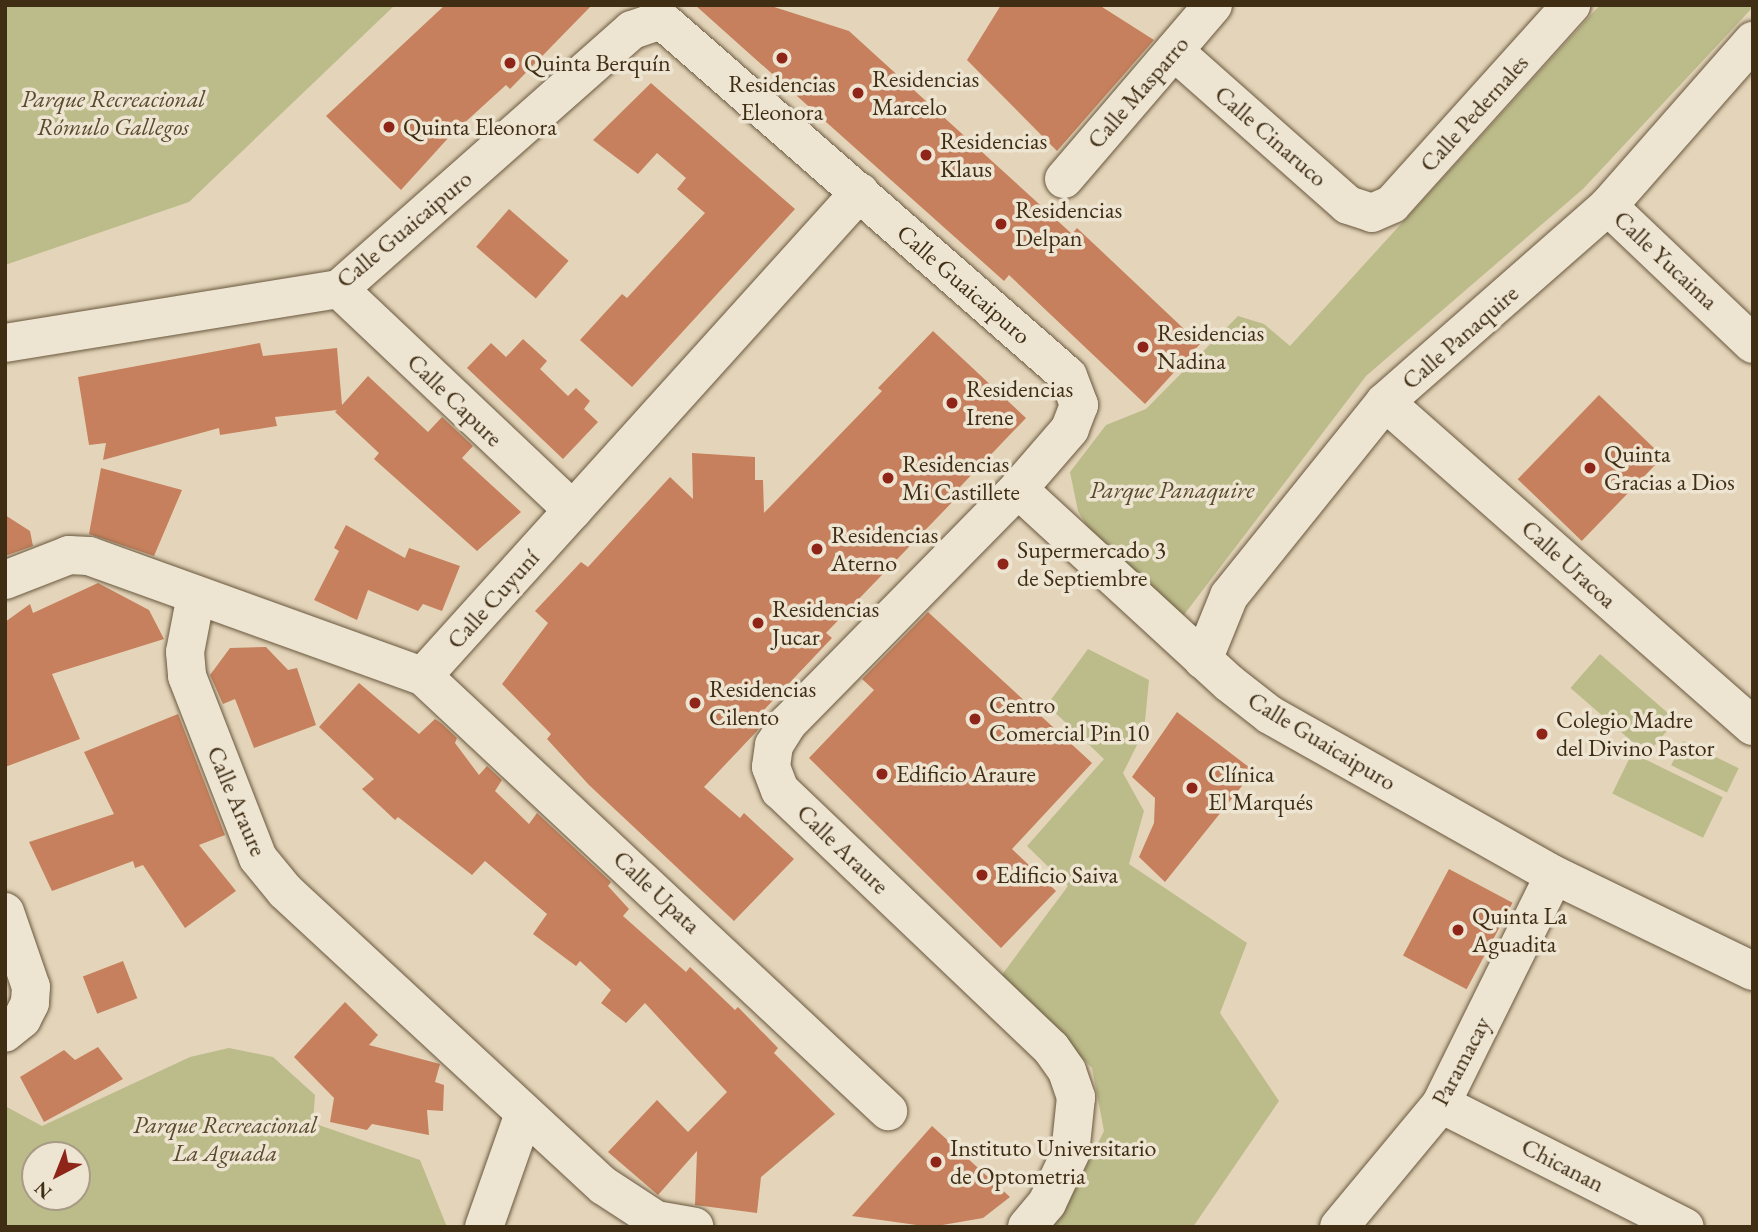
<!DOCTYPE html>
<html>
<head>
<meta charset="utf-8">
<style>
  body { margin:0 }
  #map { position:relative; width:1758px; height:1232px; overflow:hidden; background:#e4d5ba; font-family:"EB Garamond",serif }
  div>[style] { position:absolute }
  .green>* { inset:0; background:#bcbb8a; transform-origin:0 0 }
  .building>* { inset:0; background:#c6805d; transform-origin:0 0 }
  .roads { filter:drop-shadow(0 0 2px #69583e) drop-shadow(0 0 2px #69583e) }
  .minor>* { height:38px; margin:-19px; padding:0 19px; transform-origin:19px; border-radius:19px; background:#ede4d2 }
  .dots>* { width:19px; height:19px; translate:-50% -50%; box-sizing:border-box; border:4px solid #ede4d2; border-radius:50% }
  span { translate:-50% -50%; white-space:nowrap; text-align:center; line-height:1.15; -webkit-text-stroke:7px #ede4d2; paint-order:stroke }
  .poi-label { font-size:24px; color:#402e14 }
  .left { translate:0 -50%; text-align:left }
  .street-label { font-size:24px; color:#402e14 }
  .park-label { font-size:24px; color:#594a2c; font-style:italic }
  .frame { position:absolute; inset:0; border:7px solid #402e14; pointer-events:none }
  .north { position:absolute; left:21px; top:1141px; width:70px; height:70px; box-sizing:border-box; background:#ede4d2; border:2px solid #a89b86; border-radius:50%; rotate:222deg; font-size:19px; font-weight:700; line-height:28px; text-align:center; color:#402e14 }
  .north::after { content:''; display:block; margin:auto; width:24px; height:32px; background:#8f2418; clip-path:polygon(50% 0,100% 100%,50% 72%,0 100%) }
</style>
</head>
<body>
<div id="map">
  <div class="green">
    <div style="clip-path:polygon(5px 5px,395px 5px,189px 202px,5px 265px)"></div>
    <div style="clip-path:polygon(1600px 5px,1753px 7px,1583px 189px,1366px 376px,1183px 616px,1091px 533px,1078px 511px,1070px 472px,1106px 425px,1146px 409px,1238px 316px,1264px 324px,1290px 346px)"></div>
    <div style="clip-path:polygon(1088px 649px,1149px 680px,1144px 731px,1123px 773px,1144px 811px,1129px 864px,1247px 943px,1220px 1013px,1279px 1101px,1193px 1227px,1051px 1227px,1060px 1219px,1104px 1131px,1092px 1068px,1001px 976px,1068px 886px,1027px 846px,1104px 759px,1047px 705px)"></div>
    <div style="left:1600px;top:654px;width:101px;height:45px;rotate:41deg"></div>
    <div style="left:1683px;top:741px;width:62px;height:27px;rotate:26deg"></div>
    <div style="left:1632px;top:753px;width:101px;height:45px;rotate:26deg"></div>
    <div style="clip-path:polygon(evenodd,229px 1048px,273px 1057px,315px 1095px,313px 1123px,420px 1160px,447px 1227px,5px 1227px,5px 1106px,42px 1126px,190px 1057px,229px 1048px,77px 1155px,77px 1197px,35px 1197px,35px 1155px,77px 1155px)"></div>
  </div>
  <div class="building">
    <div style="clip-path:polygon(445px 5px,592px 5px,510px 89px,506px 85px,450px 136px,401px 190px,326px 116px)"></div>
    <div style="clip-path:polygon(695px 5px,768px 5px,849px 31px,1072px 234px,1077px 228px,1200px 344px,1145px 404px,1009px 275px,1004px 281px)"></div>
    <div style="clip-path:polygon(1001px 5px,1099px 5px,1154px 40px,1057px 151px,967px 60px)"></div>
    <div style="clip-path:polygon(651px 83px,795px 209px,632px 387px,580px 340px,622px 294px,627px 298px,705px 213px,677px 189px,686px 178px,657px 153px,638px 174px,593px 140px)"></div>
    <div style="left:509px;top:209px;width:79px;height:50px;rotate:41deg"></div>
    <div style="clip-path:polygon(933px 331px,1026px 418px,958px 489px,961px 493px,826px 633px,832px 638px,762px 712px,766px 716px,757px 731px,704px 787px,740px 818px,744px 813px,794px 859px,734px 921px,589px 785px,547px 739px,551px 734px,502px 684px,548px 623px,535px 611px,581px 562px,588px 567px,670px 477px,693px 499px,692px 453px,755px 457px,755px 480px,763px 480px,764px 513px,882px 391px,878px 388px)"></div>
    <div style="clip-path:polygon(523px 339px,547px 361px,540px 369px,568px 396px,576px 388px,590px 401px,584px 409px,598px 422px,563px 459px,467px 368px,491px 343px,506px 357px)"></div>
    <div style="clip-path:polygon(260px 343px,263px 356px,337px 348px,342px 405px,368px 376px,428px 432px,442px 417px,473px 446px,462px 458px,521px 512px,477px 551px,374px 459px,379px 453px,335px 412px,337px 410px,275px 417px,277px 426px,220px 435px,219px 428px,103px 460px,106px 443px,89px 445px,78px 377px)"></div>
    <div style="left:1599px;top:395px;width:89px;height:117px;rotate:44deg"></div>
    <div style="clip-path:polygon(101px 468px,182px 490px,154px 556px,89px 534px)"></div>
    <div style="clip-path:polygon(5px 515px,30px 531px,33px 546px,5px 556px)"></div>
    <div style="clip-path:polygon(346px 525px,405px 558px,409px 548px,460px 566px,442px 611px,423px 604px,418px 611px,368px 590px,357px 620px,314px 600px,339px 551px,334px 548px)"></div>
    <div style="clip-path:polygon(98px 583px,149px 610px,164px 639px,52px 674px,80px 739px,5px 767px,5px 622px,30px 604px,33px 613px)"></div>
    <div style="clip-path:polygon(928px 612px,1092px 763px,1012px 849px,1056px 891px,1001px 948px,809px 758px,874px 690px,862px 679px)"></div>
    <div style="clip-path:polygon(266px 647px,288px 670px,297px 668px,316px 725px,254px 748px,235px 699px,223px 704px,210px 675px,230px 648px)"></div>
    <div style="clip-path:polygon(359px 683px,419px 734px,435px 719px,441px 723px,457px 738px,455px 743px,479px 775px,487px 766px,502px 780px,495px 791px,529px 824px,537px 813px,611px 882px,608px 886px,629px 909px,623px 916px,686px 972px,690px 967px,735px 1010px,738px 1007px,778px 1048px,774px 1053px,835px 1114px,761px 1177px,757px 1213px,695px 1205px,697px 1151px,658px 1195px,608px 1152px,657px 1100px,688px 1132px,727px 1092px,645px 1003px,626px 1023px,601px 1003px,611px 990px,580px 961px,576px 966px,533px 934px,547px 914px,485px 861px,472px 875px,398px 817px,395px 820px,362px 789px,374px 779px,319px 727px)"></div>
    <div style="clip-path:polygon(1177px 712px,1254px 771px,1165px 882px,1139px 857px,1154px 823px,1155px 798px,1132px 777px)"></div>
    <div style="clip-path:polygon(178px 714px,225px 835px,199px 845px,236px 891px,185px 928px,143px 865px,135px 868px,133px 861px,52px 891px,29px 842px,114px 814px,84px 752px)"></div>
    <div style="left:1449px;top:869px;width:72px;height:98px;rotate:28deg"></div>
    <div style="left:123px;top:961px;width:40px;height:43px;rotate:69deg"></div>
    <div style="clip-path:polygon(345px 1002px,378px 1035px,369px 1045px,440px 1064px,435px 1082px,444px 1085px,443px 1111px,427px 1110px,429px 1135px,372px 1124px,367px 1130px,330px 1122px,334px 1098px,294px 1057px)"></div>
    <div style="clip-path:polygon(98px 1047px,123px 1079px,44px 1122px,20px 1077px,64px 1050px,75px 1060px)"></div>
    <div style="clip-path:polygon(932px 1126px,1010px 1197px,983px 1218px,931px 1227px,852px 1216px)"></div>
  </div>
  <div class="roads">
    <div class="minor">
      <div style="left:1174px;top:51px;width:232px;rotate:41.5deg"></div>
      <div style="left:1348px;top:205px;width:25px;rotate:18deg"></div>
      <div style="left:1372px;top:213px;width:22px;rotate:-24deg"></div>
      <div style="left:1392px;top:204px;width:268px;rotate:-48deg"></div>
      <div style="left:1064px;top:179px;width:229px;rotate:-49.4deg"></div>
      <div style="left:1608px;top:206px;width:200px;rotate:43.6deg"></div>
      <div style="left:339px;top:289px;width:322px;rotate:43.4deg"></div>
      <div style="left:5px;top:343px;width:338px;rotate:-9.2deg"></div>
      <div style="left:339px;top:289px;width:391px;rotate:-41.5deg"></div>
      <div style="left:632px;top:30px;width:24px;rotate:-19deg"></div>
      <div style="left:655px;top:22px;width:11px;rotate:10deg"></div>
      <div style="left:666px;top:24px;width:534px;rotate:41.21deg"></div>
      <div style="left:1068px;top:376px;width:31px;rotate:69deg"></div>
      <div style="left:1079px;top:405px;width:26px;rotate:111deg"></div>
      <div style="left:1070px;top:429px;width:79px;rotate:130.9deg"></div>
      <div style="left:1018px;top:489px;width:287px;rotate:42.6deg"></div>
      <div style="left:1229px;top:683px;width:52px;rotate:38deg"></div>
      <div style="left:1270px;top:715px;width:326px;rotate:29.4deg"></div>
      <div style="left:1554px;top:875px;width:221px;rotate:25.8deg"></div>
      <div style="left:1385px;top:402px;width:490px;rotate:41.4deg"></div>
      <div style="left:1018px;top:489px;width:328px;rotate:134.5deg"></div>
      <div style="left:788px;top:723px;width:26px;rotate:122deg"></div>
      <div style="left:774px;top:745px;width:22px;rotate:98deg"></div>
      <div style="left:771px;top:767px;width:25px;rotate:69deg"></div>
      <div style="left:780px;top:790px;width:374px;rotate:43.6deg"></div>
      <div style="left:1051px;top:1048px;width:28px;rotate:55deg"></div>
      <div style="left:1067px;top:1071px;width:28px;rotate:71deg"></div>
      <div style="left:1076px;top:1097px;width:57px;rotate:96deg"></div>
      <div style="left:1070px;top:1154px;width:54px;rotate:115.1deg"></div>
      <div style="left:1047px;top:1203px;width:31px;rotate:130deg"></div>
      <div style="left:5px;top:580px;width:69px;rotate:-21.3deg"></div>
      <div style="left:69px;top:555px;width:20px;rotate:3deg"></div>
      <div style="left:89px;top:556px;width:355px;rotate:19.8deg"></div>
      <div style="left:423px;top:676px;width:637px;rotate:43.09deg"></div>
      <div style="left:196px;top:595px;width:58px;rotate:100.9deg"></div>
      <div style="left:185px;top:652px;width:24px;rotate:85deg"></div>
      <div style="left:187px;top:676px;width:195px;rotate:68.7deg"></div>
      <div style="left:258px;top:858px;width:43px;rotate:50.7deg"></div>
      <div style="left:285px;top:891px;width:434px;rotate:42.8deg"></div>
      <div style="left:604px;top:1186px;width:62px;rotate:33.2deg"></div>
      <div style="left:656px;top:1220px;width:39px;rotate:10deg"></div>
      <div style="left:1203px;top:660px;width:69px;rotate:-67.9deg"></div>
      <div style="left:1229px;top:596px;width:249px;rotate:-51.2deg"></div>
      <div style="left:1385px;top:402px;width:297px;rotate:-41.3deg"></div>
      <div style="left:1608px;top:206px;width:220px;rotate:-48.7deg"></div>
      <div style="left:423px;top:676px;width:652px;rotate:-47.92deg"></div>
      <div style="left:5px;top:912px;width:79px;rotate:70.9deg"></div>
      <div style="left:31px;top:987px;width:16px;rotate:94deg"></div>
      <div style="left:30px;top:1003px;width:18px;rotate:117deg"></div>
      <div style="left:22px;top:1019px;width:22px;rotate:141deg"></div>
      <div style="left:1441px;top:1104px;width:273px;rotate:26.8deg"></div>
      <div style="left:484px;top:1227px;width:118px;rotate:-70.6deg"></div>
      <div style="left:1339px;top:1227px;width:160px;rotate:-50.3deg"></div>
      <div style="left:1441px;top:1104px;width:255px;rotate:-63.7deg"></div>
    </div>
  </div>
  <div class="dots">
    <div style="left:782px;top:58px;background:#8f2418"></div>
    <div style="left:510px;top:63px;background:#8f2418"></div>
    <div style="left:858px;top:93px;background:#8f2418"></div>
    <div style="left:389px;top:127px;background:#8f2418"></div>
    <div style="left:926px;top:155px;background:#8f2418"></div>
    <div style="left:1001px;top:224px;background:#8f2418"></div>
    <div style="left:1143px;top:347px;background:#8f2418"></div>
    <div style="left:952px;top:403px;background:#8f2418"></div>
    <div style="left:1590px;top:468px;background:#8f2418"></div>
    <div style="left:888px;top:478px;background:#8f2418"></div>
    <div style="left:817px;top:549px;background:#8f2418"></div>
    <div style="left:1003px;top:564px;background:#8f2418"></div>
    <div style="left:758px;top:623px;background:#8f2418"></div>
    <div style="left:695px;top:703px;background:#8f2418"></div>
    <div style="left:975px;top:719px;background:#8f2418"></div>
    <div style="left:1542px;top:734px;background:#8f2418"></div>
    <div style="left:882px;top:774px;background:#8f2418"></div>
    <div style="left:1192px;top:788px;background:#8f2418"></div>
    <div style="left:982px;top:875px;background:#8f2418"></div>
    <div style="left:1458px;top:930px;background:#8f2418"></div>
    <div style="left:936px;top:1162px;background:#8f2418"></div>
  </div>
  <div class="poi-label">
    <span class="left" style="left:524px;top:63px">Quinta Berquín</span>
    <span class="left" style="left:872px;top:93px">Residencias<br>Marcelo</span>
    <span style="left:782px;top:98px">Residencias<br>Eleonora</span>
    <span class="left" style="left:403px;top:127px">Quinta Eleonora</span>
    <span class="left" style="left:940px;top:155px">Residencias<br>Klaus</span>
    <span class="left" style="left:1015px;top:224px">Residencias<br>Delpan</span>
    <span class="left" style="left:1157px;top:347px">Residencias<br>Nadina</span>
    <span class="left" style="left:966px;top:403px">Residencias<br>Irene</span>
    <span class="left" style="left:1604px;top:468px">Quinta<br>Gracias a Dios</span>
    <span class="left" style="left:902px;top:478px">Residencias<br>Mi Castillete</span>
    <span class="left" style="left:831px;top:549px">Residencias<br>Aterno</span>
    <span class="left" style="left:1017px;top:564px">Supermercado 3<br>de Septiembre</span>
    <span class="left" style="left:772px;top:623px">Residencias<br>Jucar</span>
    <span class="left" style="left:709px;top:703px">Residencias<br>Cilento</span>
    <span class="left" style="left:989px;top:719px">Centro<br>Comercial Pin 10</span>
    <span class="left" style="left:1556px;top:734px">Colegio Madre<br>del Divino Pastor</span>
    <span class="left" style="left:896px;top:774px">Edificio Araure</span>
    <span class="left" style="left:1208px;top:788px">Clínica<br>El Marqués</span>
    <span class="left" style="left:996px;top:875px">Edificio Saiva</span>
    <span class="left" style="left:1472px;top:930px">Quinta La<br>Aguadita</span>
    <span class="left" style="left:950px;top:1162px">Instituto Universitario<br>de Optometria</span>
  </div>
  <div class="street-label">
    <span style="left:1138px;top:92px;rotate:-49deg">Calle Masparro</span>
    <span style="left:1474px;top:113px;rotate:-48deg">Calle Pedernales</span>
    <span style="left:1271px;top:136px;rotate:41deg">Calle Cinaruco</span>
    <span style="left:404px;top:229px;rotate:-40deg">Calle Guaicaipuro</span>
    <span style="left:1666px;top:260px;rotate:43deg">Calle Yucaima</span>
    <span style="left:964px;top:284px;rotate:41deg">Calle Guaicaipuro</span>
    <span style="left:1460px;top:337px;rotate:-41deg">Calle Panaquire</span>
    <span style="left:455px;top:400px;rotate:44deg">Calle Capure</span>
    <span style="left:1569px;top:564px;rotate:42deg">Calle Uracoa</span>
    <span style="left:493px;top:599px;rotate:-48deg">Calle Cuyuní</span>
    <span style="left:1322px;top:741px;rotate:31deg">Calle Guaicaipuro</span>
    <span style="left:237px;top:801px;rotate:67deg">Calle Araure</span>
    <span style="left:843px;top:849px;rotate:44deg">Calle Araure</span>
    <span style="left:657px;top:892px;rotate:43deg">Calle Upata</span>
    <span style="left:1461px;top:1061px;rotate:-62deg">Paramacay</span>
    <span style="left:1563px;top:1165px;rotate:27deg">Chicanan</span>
  </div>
  <div class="park-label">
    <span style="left:113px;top:113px">Parque Recreacional<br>Rómulo Gallegos</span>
    <span style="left:1172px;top:490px">Parque Panaquire</span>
    <span style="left:225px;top:1139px">Parque Recreacional<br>La Aguada</span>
  </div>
  <div class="frame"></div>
  <div class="north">N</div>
</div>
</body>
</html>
